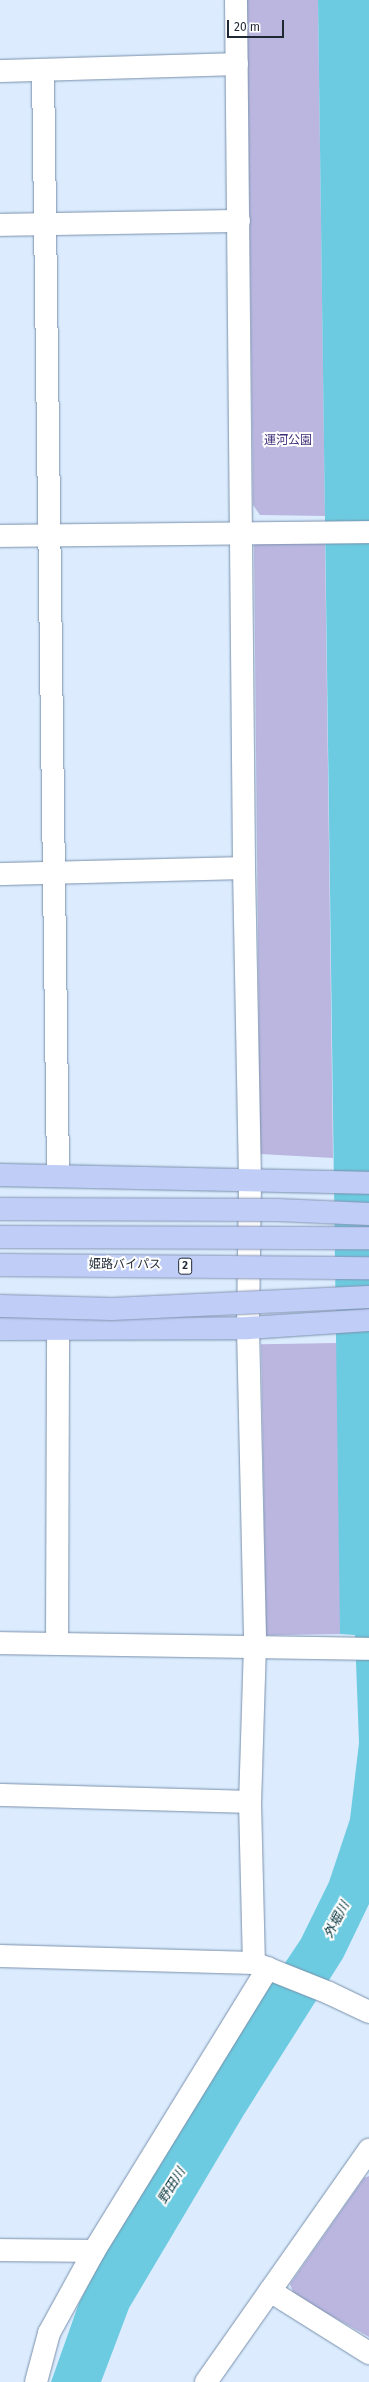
<!DOCTYPE html>
<html>
<head>
<meta charset="utf-8">
<style>
  body { margin:0 }
  #map { position:relative; width:369px; height:2382px; overflow:hidden; background:#dcecfe; font-family:"Fira Sans","Noto Sans JP",sans-serif }
  div>[style] { position:absolute }
  .green>* { inset:0; background:#bab6df; transform-origin:0 0 }
  .water>* { inset:0; background:#6ccbe0 }
  .roads { filter:drop-shadow(0 0 1px #7990ac) drop-shadow(0 0 1px #7990ac) }
  .minor>* { height:22px; margin:-11px; padding:0 11px; transform-origin:11px; border-radius:11px; background:#fff }
  .highway>* { height:22px; margin:-11px; padding:0 11px; transform-origin:11px; border-radius:11px; background:#bfcdf7 }
  .bridges { filter:drop-shadow(0 0 1px #8794b3) drop-shadow(0 0 1px #8794b3) }
  .highway-bridge>* { height:22px; margin:-11px; padding:0 11px; transform-origin:11px; border-radius:11px; background:#bfcdf7 }
  span { translate:-50% -50%; white-space:nowrap; text-align:center; line-height:1.15; -webkit-text-stroke:4px #fff; paint-order:stroke }
  .shield-label span { padding:1px 3px; background:#fff; border:1px solid; border-radius:3px; -webkit-text-stroke-width:0 }
  .shield-label { font-size:11px; color:#1f2934; font-weight:700 }
  .park-label { font-size:12px; color:#402e7a }
  .street-label { font-size:12px; color:#1f2934 }
  .water-label { font-size:13px; color:#05343d; font-style:italic }
  .scale { position:absolute; left:227px; top:20px; width:57px; height:18px; box-sizing:border-box; border:2px solid #1f2934; border-top:0; padding-left:5px; font-size:12px; line-height:14px; white-space:nowrap; color:#1f2934; -webkit-text-stroke:3px #fff; paint-order:stroke }
</style>
</head>
<body>
<div id="map">
  <div class="green">
    <div style="clip-path:polygon(247px 0,318px 0,325px 516px,260px 515px,253px 505px)"></div>
    <div style="clip-path:polygon(269px 538px,325px 539px,333px 1158px,260px 1154px,254px 545px)"></div>
    <div style="left:337px;top:1343px;width:291px;height:76px;rotate:89deg"></div>
    <div style="clip-path:polygon(369px 2176px,369px 2337px,294px 2295px,290px 2284px,364px 2178px)"></div>
  </div>
  <div class="water">
    <div style="clip-path:polygon(318px 0,369px 0,369px 1904px,343px 1958px,243px 2116px,129px 2308px,101px 2382px,51px 2382px,79px 2303px,151px 2164px,301px 1939px,329px 1882px,350px 1819px,359px 1743px,355px 1635px,340px 1634px)"></div>
  </div>
  <div class="roads">
    <div class="minor">
      <div style="left:236px;top:0;width:868px;rotate:89.47deg"></div>
      <div style="left:244px;top:868px;width:314px;rotate:88.9deg"></div>
      <div style="left:250px;top:1182px;width:146px;rotate:90.8deg"></div>
      <div style="left:248px;top:1328px;width:317px;rotate:88.7deg"></div>
      <div style="left:255px;top:1645px;width:157px;rotate:91.8deg"></div>
      <div style="left:250px;top:1802px;width:161px;rotate:88.6deg"></div>
      <div style="left:43px;top:70px;width:1105px;rotate:89.22deg"></div>
      <div style="left:0;top:71px;width:237px;rotate:-1.7deg"></div>
      <div style="left:0;top:225px;width:239px;rotate:-1deg"></div>
      <div style="left:0;top:536px;width:369px;rotate:-0.6deg"></div>
      <div style="left:0;top:874px;width:244px;rotate:-1.4deg"></div>
      <div style="left:0;top:1643px;width:369px;rotate:0.9deg"></div>
      <div style="left:57px;top:1643px;width:312px;rotate:-89.8deg"></div>
      <div style="left:0;top:1795px;width:250px;rotate:1.6deg"></div>
      <div style="left:0;top:1956px;width:254px;rotate:1.6deg"></div>
      <div style="left:254px;top:1963px;width:81px;rotate:21.8deg"></div>
      <div style="left:329px;top:1993px;width:44px;rotate:25.4deg"></div>
      <div style="left:0;top:2250px;width:94px;rotate:0.6deg"></div>
      <div style="left:270px;top:2291px;width:117px;rotate:32.1deg"></div>
      <div style="left:36px;top:2382px;width:51px;rotate:-75.1deg"></div>
      <div style="left:49px;top:2333px;width:94px;rotate:-61.2deg"></div>
      <div style="left:94px;top:2251px;width:332px;rotate:-58.4deg"></div>
      <div style="left:206px;top:2382px;width:284px;rotate:-54.9deg"></div>
    </div>
    <div class="highway">
      <div style="left:0;top:1175px;width:369px;rotate:1.2deg"></div>
      <div style="left:0;top:1329px;width:248px;rotate:-0.2deg"></div>
      <div style="left:248px;top:1328px;width:121px;rotate:-3.8deg"></div>
    </div>
  </div>
  <div class="bridges">
    <div class="highway-bridge">
      <div style="left:0;top:1209px;width:278px;rotate:0.2deg"></div>
      <div style="left:278px;top:1210px;width:91px;rotate:2.5deg"></div>
      <div style="left:0;top:1237px;width:369px;rotate:0.2deg"></div>
      <div style="left:0;top:1265px;width:369px;rotate:0.5deg"></div>
      <div style="left:0;top:1306px;width:112px;rotate:1.5deg"></div>
      <div style="left:112px;top:1309px;width:257px;rotate:-2.7deg"></div>
    </div>
  </div>
  <div class="shield-label">
    <span style="left:185px;top:1266px">2</span>
  </div>
  <div class="park-label">
    <span style="left:288px;top:441px">運河公園</span>
  </div>
  <div class="street-label">
    <span style="left:125px;top:1265px">姫路バイパス</span>
  </div>
  <div class="water-label">
    <span style="left:337px;top:1920px;rotate:-62deg">外堀川</span>
    <span style="left:172px;top:2186px;rotate:-58deg">野田川</span>
  </div>
  <div class="scale">20 m</div>
</div>
</body>
</html>
